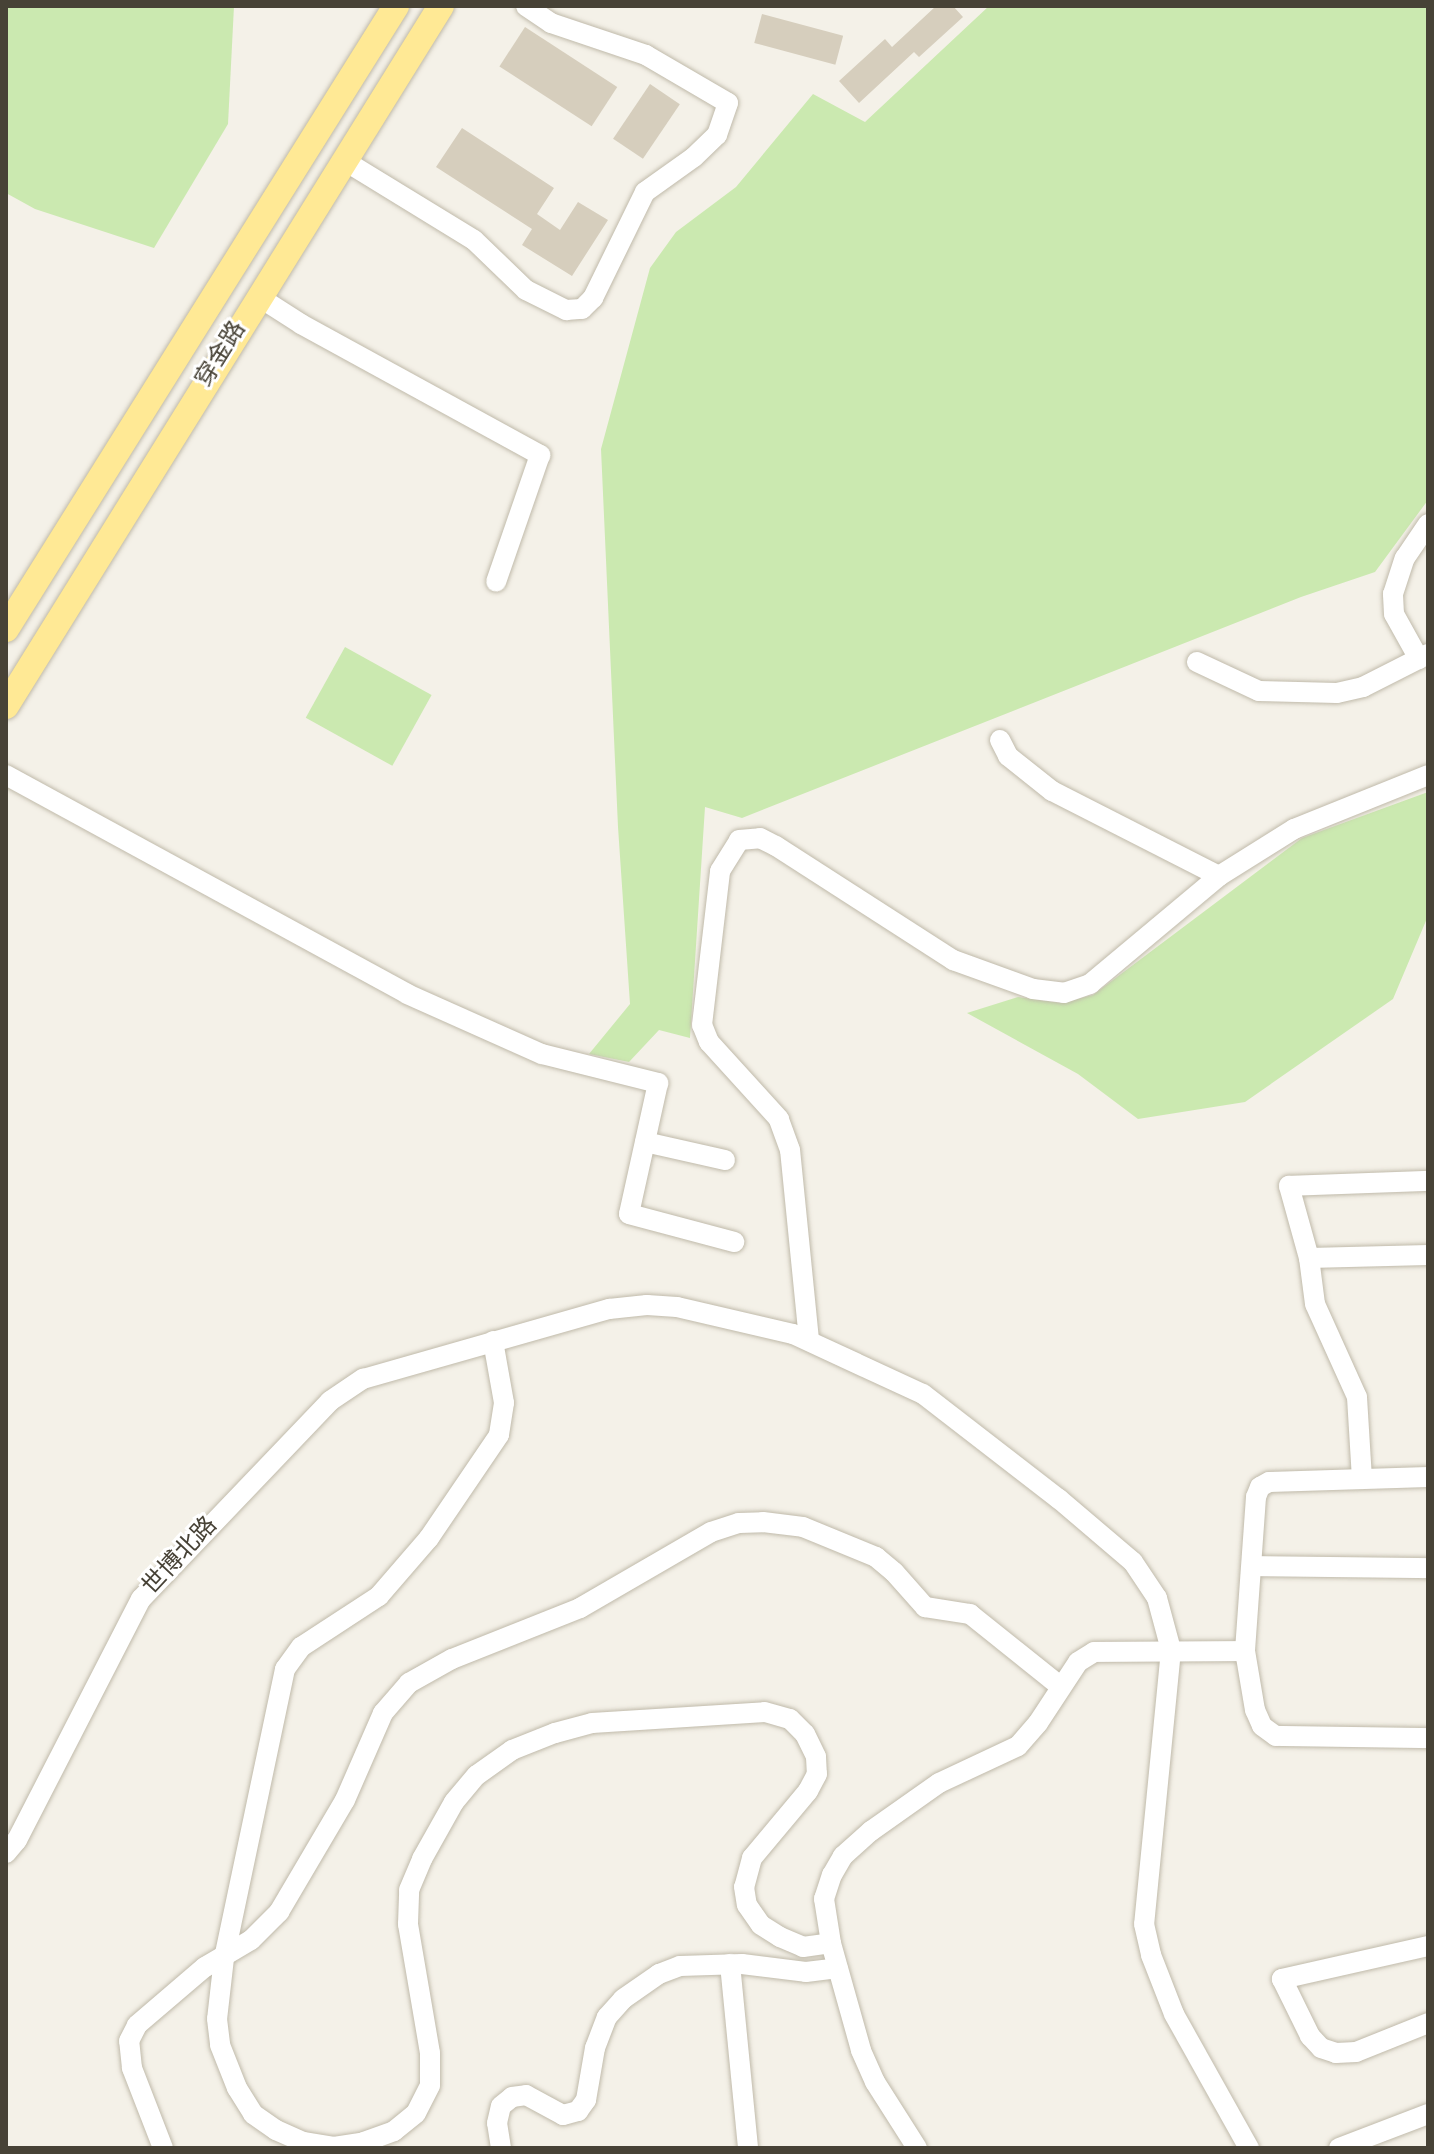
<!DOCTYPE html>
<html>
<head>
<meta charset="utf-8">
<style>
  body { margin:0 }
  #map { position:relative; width:1434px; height:2154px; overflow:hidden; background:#f4f1e8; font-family:Overpass,"Noto Sans SC",sans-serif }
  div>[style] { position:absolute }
  .green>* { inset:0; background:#cbe9b0; transform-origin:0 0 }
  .building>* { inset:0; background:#d6cebd; transform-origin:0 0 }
  .roads { filter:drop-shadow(0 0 2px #c0baaa) drop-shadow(0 0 2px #c0baaa) }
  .minor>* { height:20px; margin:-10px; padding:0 10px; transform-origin:10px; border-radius:10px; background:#fff }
  .major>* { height:26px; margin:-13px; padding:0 13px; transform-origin:13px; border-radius:13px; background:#ffe995 }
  span { translate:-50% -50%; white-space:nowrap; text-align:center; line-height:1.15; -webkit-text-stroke:6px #fff; paint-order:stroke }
  .street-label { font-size:24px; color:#474236 }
  .frame { position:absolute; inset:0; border:8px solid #474236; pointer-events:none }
</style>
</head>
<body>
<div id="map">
  <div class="green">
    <div style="clip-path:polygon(6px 6px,234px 6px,228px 124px,154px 248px,35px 209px,6px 193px)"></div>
    <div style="clip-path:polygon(989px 6px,1428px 6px,1428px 500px,1375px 572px,1301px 597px,742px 818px,705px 807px,690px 1038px,659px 1030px,629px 1062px,589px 1054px,630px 1004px,618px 827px,601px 449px,650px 268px,676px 232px,736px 187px,813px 94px,865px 122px)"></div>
    <div style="left:345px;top:647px;width:99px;height:81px;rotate:29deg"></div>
    <div style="clip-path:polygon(1428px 792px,1428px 916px,1393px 999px,1245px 1102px,1138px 1119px,1078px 1074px,967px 1013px,1018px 997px,1061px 1003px,1093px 995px,1302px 838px)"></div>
  </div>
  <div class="building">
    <div style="clip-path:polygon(936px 6px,953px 6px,963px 17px,919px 57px,914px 52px,859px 103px,839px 81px,885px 39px,892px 47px)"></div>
    <div style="left:762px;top:14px;width:84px;height:30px;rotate:15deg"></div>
    <div style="left:525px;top:27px;width:110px;height:47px;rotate:33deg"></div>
    <div style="left:650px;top:84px;width:36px;height:66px;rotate:34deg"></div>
    <div style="clip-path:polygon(462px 128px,554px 188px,537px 214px,560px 230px,578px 202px,608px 220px,572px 276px,522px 245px,532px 229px,436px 167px)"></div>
  </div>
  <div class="roads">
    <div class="minor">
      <div style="left:345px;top:161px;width:151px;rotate:31.5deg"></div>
      <div style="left:474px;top:240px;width:72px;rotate:43.9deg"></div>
      <div style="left:526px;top:290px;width:45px;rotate:26.6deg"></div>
      <div style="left:566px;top:310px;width:16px;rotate:-4deg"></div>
      <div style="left:582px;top:309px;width:16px;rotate:-45deg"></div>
      <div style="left:593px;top:298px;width:118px;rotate:-63.9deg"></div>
      <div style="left:645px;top:192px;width:60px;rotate:-35.5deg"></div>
      <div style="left:694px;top:157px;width:32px;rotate:-44deg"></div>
      <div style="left:717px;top:135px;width:34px;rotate:-71deg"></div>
      <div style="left:728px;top:103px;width:95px;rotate:-149.7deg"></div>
      <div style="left:646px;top:55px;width:100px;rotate:-161.4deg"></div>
      <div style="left:551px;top:23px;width:30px;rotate:-146deg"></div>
      <div style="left:259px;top:297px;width:50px;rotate:32.7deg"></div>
      <div style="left:301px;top:324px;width:273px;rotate:28.7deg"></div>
      <div style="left:540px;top:455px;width:134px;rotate:109.1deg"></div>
      <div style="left:1419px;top:659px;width:51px;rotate:-119.1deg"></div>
      <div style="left:1394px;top:614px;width:20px;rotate:-93deg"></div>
      <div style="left:1393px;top:594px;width:38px;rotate:-72deg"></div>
      <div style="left:1405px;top:558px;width:41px;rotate:-55.9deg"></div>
      <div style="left:1197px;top:662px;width:68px;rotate:25.1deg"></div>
      <div style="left:1259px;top:691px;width:78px;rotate:1.5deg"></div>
      <div style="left:1337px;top:693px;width:27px;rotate:-13deg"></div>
      <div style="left:1363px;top:687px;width:73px;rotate:-26.9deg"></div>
      <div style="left:1000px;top:740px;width:18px;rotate:63deg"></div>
      <div style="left:1008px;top:756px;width:56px;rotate:38.5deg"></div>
      <div style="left:1052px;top:791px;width:187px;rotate:27deg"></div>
      <div style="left:6px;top:775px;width:457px;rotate:28.6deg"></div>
      <div style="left:407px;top:994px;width:148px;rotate:24deg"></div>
      <div style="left:542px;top:1054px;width:120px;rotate:14deg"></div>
      <div style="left:658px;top:1083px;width:134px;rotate:102.5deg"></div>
      <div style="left:629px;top:1214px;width:109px;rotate:14.9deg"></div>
      <div style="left:645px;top:1142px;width:82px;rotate:12.7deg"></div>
      <div style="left:1309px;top:1258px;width:119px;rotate:-1.4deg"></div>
      <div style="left:809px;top:1340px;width:191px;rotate:-95.7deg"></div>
      <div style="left:790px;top:1150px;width:33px;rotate:-110deg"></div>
      <div style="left:779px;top:1119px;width:104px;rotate:-132.3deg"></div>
      <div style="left:709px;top:1042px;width:18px;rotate:-112deg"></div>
      <div style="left:702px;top:1025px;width:155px;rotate:-83.3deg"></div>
      <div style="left:720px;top:871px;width:36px;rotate:-58deg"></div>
      <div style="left:739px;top:840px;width:21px;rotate:-5deg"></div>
      <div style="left:760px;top:838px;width:18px;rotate:27deg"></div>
      <div style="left:776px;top:846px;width:211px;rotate:32.8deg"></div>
      <div style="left:953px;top:960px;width:85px;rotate:19.9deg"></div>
      <div style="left:1033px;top:989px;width:31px;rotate:7deg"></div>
      <div style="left:1064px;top:993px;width:28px;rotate:-19deg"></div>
      <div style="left:1090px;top:984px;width:168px;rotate:-39.9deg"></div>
      <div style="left:1219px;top:876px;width:89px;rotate:-32.1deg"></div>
      <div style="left:1294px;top:829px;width:144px;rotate:-21.9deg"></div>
      <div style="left:493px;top:1341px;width:63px;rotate:79.9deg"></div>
      <div style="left:504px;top:1403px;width:32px;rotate:99deg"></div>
      <div style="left:499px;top:1435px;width:125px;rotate:124.2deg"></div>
      <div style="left:429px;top:1538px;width:77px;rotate:130.8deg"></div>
      <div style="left:379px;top:1596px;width:93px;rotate:146.8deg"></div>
      <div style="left:301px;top:1647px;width:27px;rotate:126deg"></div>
      <div style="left:285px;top:1669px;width:295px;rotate:101.9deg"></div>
      <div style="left:224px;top:1958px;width:61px;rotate:96.5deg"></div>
      <div style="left:217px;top:2019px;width:26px;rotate:83deg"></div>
      <div style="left:220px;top:2045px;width:46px;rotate:68.4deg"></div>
      <div style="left:237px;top:2088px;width:31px;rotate:58deg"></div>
      <div style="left:253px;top:2114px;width:28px;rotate:35deg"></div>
      <div style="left:276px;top:2130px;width:30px;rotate:24deg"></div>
      <div style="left:303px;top:2142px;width:31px;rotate:9deg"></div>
      <div style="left:334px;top:2147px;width:30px;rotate:-9deg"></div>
      <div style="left:364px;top:2142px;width:32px;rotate:-20deg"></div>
      <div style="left:394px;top:2131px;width:28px;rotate:-39deg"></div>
      <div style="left:416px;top:2113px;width:31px;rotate:-63deg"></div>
      <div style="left:430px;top:2085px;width:32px;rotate:-90deg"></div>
      <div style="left:430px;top:2053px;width:131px;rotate:-99.7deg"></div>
      <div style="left:408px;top:1924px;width:34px;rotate:-88deg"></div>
      <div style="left:409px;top:1890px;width:34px;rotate:-67deg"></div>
      <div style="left:422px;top:1859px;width:65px;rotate:-60.7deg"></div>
      <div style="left:454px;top:1802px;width:35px;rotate:-50deg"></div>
      <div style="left:477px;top:1775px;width:43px;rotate:-35.5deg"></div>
      <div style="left:512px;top:1750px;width:46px;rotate:-21.6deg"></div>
      <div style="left:555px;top:1733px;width:38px;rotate:-15deg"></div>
      <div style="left:592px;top:1723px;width:173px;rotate:-3.6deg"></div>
      <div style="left:765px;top:1712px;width:26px;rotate:16deg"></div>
      <div style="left:790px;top:1719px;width:21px;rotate:45deg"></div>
      <div style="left:805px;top:1734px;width:25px;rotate:64deg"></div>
      <div style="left:816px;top:1757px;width:17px;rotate:87deg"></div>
      <div style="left:817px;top:1774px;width:19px;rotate:118deg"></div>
      <div style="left:808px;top:1791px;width:87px;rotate:129.9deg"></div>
      <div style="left:752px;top:1858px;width:30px;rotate:105deg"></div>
      <div style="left:744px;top:1887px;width:18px;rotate:81deg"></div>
      <div style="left:747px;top:1905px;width:24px;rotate:55deg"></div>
      <div style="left:761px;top:1925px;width:22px;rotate:32deg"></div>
      <div style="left:780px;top:1937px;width:25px;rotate:23deg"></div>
      <div style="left:803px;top:1947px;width:28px;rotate:-8deg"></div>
      <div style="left:1428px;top:1477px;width:159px;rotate:178.2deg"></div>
      <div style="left:1269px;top:1482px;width:10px;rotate:151deg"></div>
      <div style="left:1260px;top:1487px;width:11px;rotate:112deg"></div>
      <div style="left:1256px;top:1497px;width:154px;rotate:94.1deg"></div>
      <div style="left:1245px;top:1651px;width:60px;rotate:80.4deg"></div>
      <div style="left:1255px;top:1710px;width:17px;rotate:66deg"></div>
      <div style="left:1262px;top:1726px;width:17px;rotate:36deg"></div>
      <div style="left:1276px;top:1736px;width:152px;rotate:0.8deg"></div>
      <div style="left:1362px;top:1479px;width:82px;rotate:-93.5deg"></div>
      <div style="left:1357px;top:1397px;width:102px;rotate:-114.3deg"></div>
      <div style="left:1315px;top:1304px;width:46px;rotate:-97.4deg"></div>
      <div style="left:1309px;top:1258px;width:75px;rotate:-105.5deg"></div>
      <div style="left:1289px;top:1186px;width:139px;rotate:-2.1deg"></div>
      <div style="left:1254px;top:1566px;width:174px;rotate:0.7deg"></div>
      <div style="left:6px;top:1853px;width:17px;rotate:-50deg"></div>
      <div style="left:17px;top:1840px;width:271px;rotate:-62.8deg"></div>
      <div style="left:141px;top:1599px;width:274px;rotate:-46.3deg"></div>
      <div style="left:330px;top:1401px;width:40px;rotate:-34deg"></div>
      <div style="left:363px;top:1379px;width:256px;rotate:-15.9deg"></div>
      <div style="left:609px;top:1309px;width:38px;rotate:-6deg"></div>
      <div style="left:647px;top:1305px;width:30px;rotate:4deg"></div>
      <div style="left:677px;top:1307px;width:119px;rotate:13.1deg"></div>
      <div style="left:793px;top:1334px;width:143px;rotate:24.8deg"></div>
      <div style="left:923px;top:1394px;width:172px;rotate:37.7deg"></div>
      <div style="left:1059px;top:1499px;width:97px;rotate:40.4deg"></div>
      <div style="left:1133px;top:1562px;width:43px;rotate:56.3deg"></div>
      <div style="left:1157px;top:1598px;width:54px;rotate:74.9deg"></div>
      <div style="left:1171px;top:1650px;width:275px;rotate:95.6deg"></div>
      <div style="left:1144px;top:1924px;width:32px;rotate:77deg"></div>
      <div style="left:1151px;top:1955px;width:63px;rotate:68.7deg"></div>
      <div style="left:1174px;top:2014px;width:154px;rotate:60.8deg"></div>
      <div style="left:1428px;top:1946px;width:150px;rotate:167.3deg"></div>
      <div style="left:1282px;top:1979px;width:64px;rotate:63.8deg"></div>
      <div style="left:1310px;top:2036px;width:16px;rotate:47deg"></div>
      <div style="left:1321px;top:2048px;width:16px;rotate:18deg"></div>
      <div style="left:1336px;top:2053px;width:20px;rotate:-3deg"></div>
      <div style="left:1356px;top:2052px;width:78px;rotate:-21.9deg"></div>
      <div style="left:730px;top:1964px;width:185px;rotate:84.4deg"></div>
      <div style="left:163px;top:2148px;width:86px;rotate:-111.2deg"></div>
      <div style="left:132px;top:2068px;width:27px;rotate:-96deg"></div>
      <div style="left:129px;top:2041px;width:18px;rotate:-63deg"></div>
      <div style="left:137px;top:2025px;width:89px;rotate:-40.5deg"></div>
      <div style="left:205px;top:1967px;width:53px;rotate:-30.4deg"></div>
      <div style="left:251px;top:1940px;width:40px;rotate:-45deg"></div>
      <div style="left:279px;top:1912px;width:130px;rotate:-59.5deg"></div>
      <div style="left:345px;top:1800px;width:95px;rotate:-66.4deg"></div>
      <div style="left:383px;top:1713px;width:40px;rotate:-49deg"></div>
      <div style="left:409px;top:1683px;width:49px;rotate:-29.2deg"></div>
      <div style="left:452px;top:1659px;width:138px;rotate:-21.7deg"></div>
      <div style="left:580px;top:1608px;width:151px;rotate:-30.1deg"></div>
      <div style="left:711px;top:1532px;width:29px;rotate:-18deg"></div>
      <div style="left:739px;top:1523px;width:24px;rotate:-2deg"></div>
      <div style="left:763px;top:1522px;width:40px;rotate:7.1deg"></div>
      <div style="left:803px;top:1527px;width:79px;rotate:22.3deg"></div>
      <div style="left:876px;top:1557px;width:23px;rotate:40deg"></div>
      <div style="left:894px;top:1572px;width:47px;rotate:48.5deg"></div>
      <div style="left:925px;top:1607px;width:46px;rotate:8.8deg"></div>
      <div style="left:970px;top:1614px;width:115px;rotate:38.7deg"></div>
      <div style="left:501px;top:2148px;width:25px;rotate:-99deg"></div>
      <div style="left:497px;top:2123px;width:17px;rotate:-77deg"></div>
      <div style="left:501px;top:2106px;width:14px;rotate:-39deg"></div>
      <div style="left:512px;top:2097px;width:14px;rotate:-8deg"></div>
      <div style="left:526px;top:2095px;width:42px;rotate:28.4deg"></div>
      <div style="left:563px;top:2115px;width:16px;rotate:-15deg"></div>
      <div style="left:578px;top:2111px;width:14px;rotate:-54deg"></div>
      <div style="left:586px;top:2100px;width:53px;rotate:-80.2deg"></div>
      <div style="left:595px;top:2048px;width:33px;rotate:-69deg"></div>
      <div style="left:607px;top:2017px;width:24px;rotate:-48deg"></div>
      <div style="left:623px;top:1999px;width:44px;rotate:-34.8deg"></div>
      <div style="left:659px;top:1974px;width:22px;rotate:-21deg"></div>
      <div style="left:680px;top:1966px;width:62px;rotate:-1.8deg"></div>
      <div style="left:742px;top:1964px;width:64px;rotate:7.1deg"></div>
      <div style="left:806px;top:1972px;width:32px;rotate:-7deg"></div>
      <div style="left:917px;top:2148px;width:78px;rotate:-122.5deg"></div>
      <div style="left:875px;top:2082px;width:35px;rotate:-114deg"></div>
      <div style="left:861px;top:2050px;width:111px;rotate:-105.7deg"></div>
      <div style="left:831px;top:1943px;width:45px;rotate:-99deg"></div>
      <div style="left:824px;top:1899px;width:25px;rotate:-72deg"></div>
      <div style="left:832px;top:1875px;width:22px;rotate:-60deg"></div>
      <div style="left:843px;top:1856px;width:38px;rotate:-42deg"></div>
      <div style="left:871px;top:1831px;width:83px;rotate:-35.2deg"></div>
      <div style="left:939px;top:1783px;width:87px;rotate:-25.1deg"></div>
      <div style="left:1018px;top:1746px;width:30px;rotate:-49deg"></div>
      <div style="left:1038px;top:1723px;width:73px;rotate:-56.7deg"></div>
      <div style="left:1078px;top:1662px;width:19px;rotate:-32deg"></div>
      <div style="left:1094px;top:1652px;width:151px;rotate:-0.4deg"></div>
      <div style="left:1339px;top:2148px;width:95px;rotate:-20.9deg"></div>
    </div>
    <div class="major">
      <div style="left:6px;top:629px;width:735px;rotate:-57.95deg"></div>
      <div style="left:6px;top:706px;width:824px;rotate:-58.14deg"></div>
    </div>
  </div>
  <div class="street-label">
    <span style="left:222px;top:355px;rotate:-58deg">穿金路</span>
    <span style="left:181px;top:1557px;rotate:-47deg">世博北路</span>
  </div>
  <div class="frame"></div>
</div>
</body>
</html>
